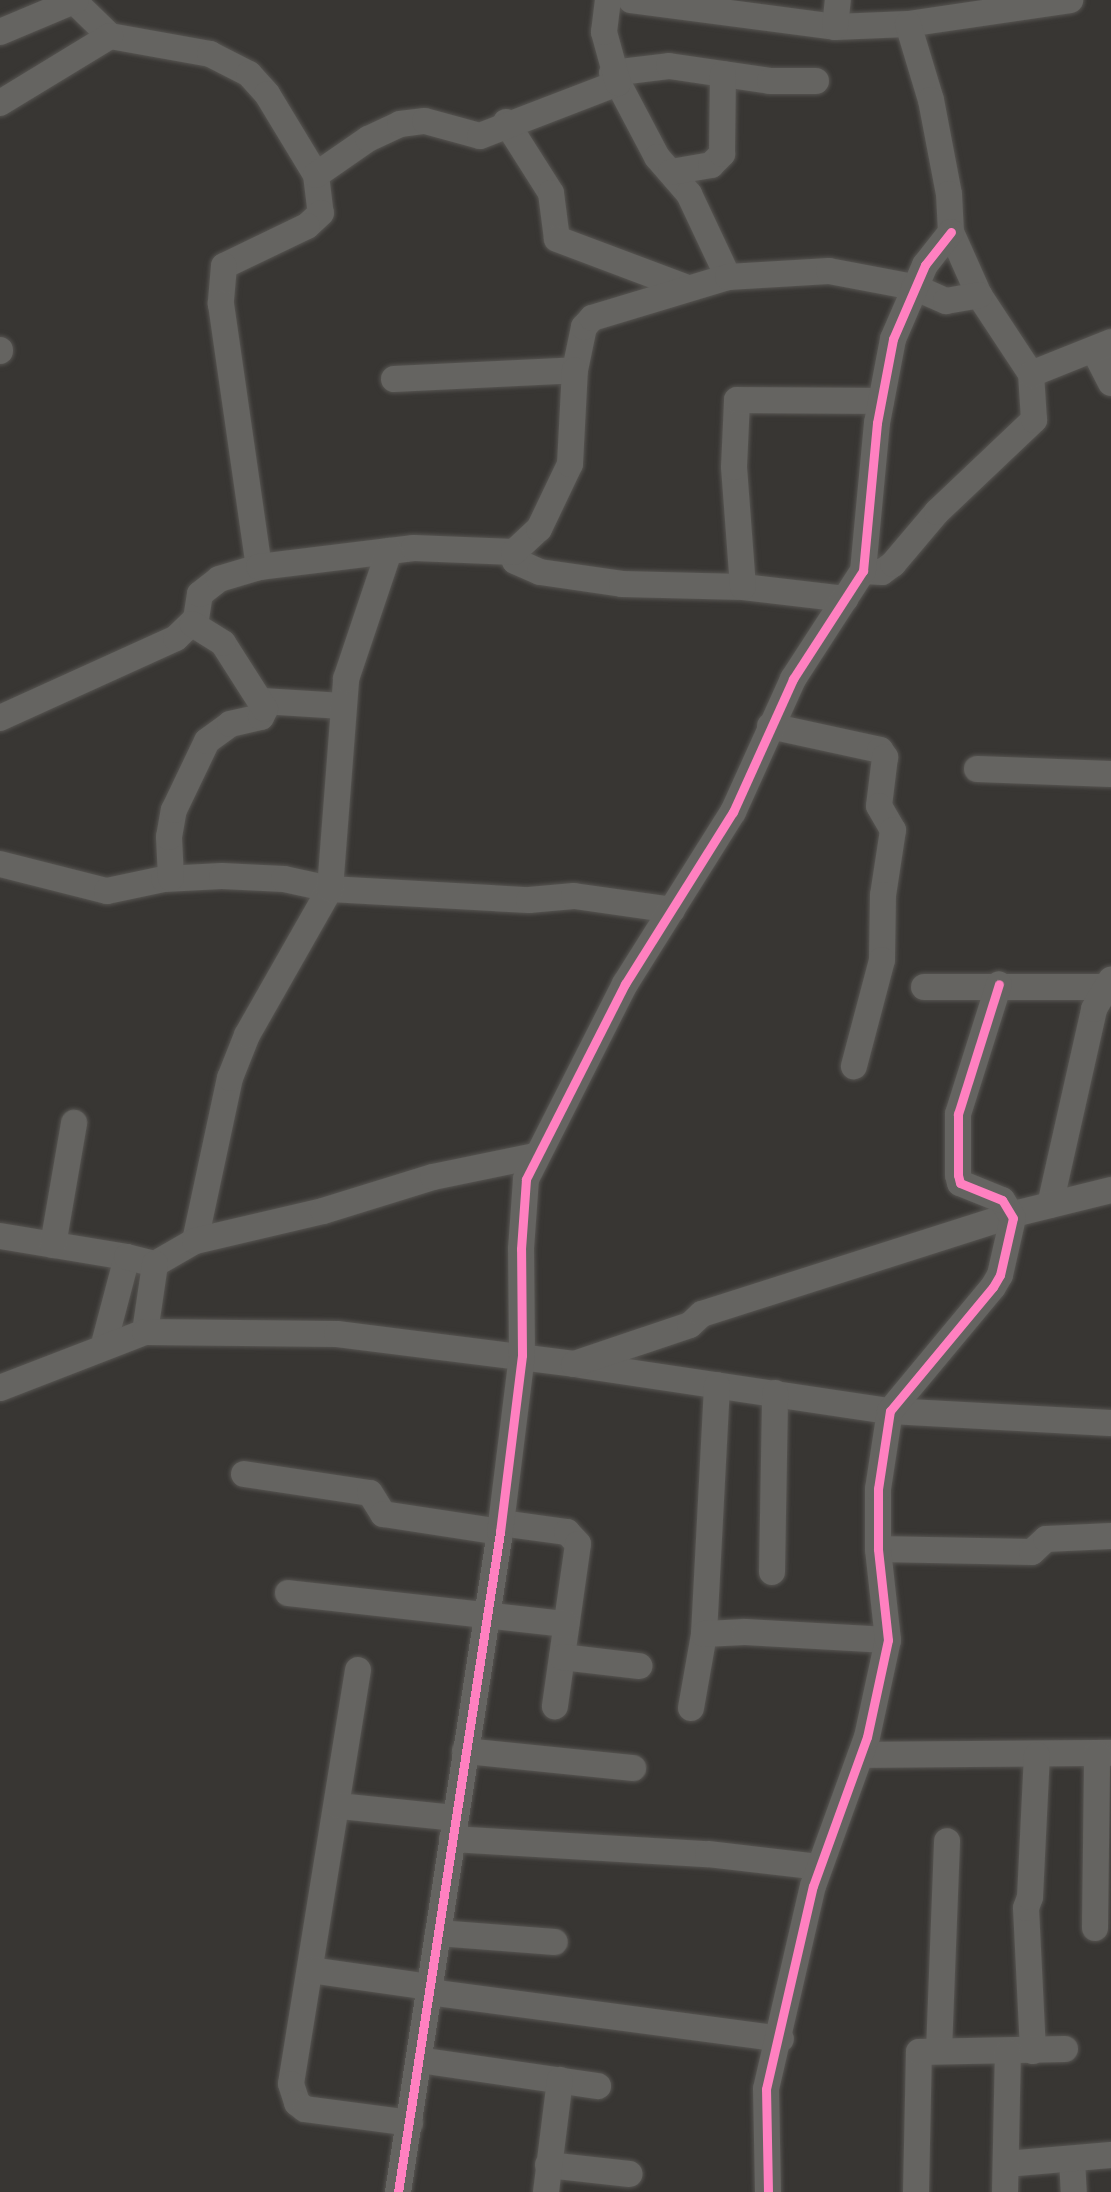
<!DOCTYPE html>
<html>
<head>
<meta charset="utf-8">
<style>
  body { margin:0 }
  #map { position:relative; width:1111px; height:2192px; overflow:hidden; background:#383633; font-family:Roboto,sans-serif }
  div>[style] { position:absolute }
  .roads { filter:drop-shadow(0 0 2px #575552) drop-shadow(0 0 2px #575552) }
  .minor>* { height:26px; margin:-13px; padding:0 13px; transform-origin:13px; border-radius:13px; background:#656461 }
  .cycleway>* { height:9px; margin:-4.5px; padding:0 4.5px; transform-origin:4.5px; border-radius:4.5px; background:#ff80c0 }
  span { translate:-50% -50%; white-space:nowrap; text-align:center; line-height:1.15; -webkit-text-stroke:6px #302d27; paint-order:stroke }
</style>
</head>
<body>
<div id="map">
  <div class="roads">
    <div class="minor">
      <div style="left:631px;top:0;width:206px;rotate:7.5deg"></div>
      <div style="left:835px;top:27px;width:73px;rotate:-2.4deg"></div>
      <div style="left:908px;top:24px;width:164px;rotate:-8.4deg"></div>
      <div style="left:74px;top:1px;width:50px;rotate:44.2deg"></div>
      <div style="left:110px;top:36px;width:102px;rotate:10.2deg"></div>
      <div style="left:210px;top:54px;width:44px;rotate:27.1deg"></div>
      <div style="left:249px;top:74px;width:27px;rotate:48deg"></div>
      <div style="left:267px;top:94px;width:95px;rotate:58.8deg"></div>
      <div style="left:316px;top:175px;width:38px;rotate:83deg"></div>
      <div style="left:321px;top:213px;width:19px;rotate:137deg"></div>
      <div style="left:307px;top:226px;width:92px;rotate:154.3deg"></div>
      <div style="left:224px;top:266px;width:38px;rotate:95deg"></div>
      <div style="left:221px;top:304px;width:266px;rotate:81.8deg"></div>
      <div style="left:908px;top:24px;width:79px;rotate:73.2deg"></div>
      <div style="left:931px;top:100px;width:96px;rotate:79.2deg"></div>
      <div style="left:949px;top:194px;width:38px;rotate:87deg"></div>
      <div style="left:951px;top:232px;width:69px;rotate:66deg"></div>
      <div style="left:979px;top:295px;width:95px;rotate:56.6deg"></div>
      <div style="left:835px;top:27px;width:27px;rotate:-84deg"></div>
      <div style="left:0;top:32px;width:82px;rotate:-22.8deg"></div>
      <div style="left:612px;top:73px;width:57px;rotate:-7deg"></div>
      <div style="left:669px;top:66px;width:102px;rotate:8.4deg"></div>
      <div style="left:770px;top:81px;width:46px"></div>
      <div style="left:618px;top:83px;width:84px;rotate:62.2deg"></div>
      <div style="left:657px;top:157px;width:49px;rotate:49.1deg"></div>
      <div style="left:689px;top:194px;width:92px;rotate:64.8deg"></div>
      <div style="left:0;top:103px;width:129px;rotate:-31.3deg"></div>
      <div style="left:506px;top:122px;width:84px;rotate:57.6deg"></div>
      <div style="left:551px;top:193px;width:46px;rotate:82.6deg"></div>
      <div style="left:557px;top:239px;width:137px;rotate:20.6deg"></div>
      <div style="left:671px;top:172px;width:41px;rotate:-9.9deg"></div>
      <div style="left:711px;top:165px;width:16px;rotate:-45deg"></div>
      <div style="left:722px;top:154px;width:80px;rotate:-89.3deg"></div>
      <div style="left:316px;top:175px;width:63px;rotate:-34.7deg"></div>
      <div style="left:368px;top:139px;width:35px;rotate:-25deg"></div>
      <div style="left:400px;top:124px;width:25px;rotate:-7deg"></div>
      <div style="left:425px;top:121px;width:57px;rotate:15.3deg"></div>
      <div style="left:480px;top:136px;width:148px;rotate:-21deg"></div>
      <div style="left:618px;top:83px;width:53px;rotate:-105.4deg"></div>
      <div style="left:604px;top:32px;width:32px;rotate:-83deg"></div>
      <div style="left:1094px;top:350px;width:37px;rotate:63deg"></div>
      <div style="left:0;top:351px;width:1px;rotate:-90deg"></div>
      <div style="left:394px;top:379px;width:181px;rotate:-2.8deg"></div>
      <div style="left:575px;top:370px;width:44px;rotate:-78.2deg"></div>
      <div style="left:584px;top:327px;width:12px;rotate:-48deg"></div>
      <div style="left:592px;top:318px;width:142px;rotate:-16.8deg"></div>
      <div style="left:728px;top:277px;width:101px;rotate:-3.4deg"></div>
      <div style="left:829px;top:271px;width:86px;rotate:10.7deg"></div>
      <div style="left:914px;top:287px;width:35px;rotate:24deg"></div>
      <div style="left:946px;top:301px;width:34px;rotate:-10deg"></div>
      <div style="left:514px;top:552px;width:9px;rotate:84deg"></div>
      <div style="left:515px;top:561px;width:27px;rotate:24deg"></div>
      <div style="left:540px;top:572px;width:83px;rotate:8.3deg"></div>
      <div style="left:622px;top:584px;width:121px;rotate:1.4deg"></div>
      <div style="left:743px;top:587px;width:103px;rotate:6.7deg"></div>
      <div style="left:863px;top:571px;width:19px;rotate:3deg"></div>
      <div style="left:882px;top:572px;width:14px;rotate:-36deg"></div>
      <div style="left:893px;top:564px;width:68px;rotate:-49.8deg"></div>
      <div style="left:937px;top:512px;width:134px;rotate:-43.5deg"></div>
      <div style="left:1034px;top:420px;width:46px;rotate:-93.7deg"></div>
      <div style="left:1031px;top:374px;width:86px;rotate:-21.8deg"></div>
      <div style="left:743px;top:587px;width:120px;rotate:-94.3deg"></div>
      <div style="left:734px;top:467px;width:67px;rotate:-87.4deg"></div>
      <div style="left:737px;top:400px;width:144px;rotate:0.4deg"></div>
      <div style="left:263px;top:701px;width:79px;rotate:3.6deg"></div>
      <div style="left:0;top:718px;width:193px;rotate:-24.4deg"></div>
      <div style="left:176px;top:638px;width:28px;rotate:-44deg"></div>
      <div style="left:196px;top:619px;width:25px;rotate:-81deg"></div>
      <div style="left:200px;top:594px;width:24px;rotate:-38deg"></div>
      <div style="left:219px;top:579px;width:42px;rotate:-16.7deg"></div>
      <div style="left:259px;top:567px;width:156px;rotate:-7deg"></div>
      <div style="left:414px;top:548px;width:100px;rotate:2.3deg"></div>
      <div style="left:514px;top:552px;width:34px;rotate:-43deg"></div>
      <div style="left:539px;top:529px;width:72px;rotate:-64.5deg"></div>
      <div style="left:570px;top:464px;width:94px;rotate:-87deg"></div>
      <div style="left:770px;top:726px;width:113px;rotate:12.3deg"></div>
      <div style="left:880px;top:750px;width:9px;rotate:54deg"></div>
      <div style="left:885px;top:757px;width:49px;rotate:97deg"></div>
      <div style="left:879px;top:806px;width:28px;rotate:60deg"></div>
      <div style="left:893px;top:830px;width:66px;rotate:98.7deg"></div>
      <div style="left:883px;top:895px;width:65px;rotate:90.9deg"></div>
      <div style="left:882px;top:960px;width:110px;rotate:104.8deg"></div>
      <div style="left:977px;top:769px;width:134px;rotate:2.1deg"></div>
      <div style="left:0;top:864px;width:110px;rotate:14.2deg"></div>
      <div style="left:107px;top:891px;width:58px;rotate:-11.9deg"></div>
      <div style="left:164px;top:879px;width:58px;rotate:-3deg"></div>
      <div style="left:222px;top:876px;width:62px;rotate:2.8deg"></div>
      <div style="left:284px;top:879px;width:47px;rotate:12.3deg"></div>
      <div style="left:330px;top:889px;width:199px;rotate:3.2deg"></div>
      <div style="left:529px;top:900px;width:45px;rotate:-5.1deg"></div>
      <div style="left:574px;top:896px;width:99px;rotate:8.1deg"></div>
      <div style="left:171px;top:878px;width:41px;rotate:-92.8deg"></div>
      <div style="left:169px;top:837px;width:27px;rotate:-80deg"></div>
      <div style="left:174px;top:810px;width:76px;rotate:-64.4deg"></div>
      <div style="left:207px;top:741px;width:29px;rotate:-36deg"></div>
      <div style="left:230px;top:724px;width:32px;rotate:-13deg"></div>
      <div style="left:261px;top:717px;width:9px;rotate:-63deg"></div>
      <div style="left:265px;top:709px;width:78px;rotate:-122.5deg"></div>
      <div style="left:223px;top:643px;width:36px;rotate:-148deg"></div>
      <div style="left:924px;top:987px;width:182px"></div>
      <div style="left:1050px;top:1205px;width:201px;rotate:-77.3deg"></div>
      <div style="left:1094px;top:1009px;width:34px;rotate:-60deg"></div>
      <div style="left:0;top:1236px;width:129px;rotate:9.4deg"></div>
      <div style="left:127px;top:1257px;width:90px;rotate:104.8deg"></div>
      <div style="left:195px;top:1241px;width:167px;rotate:-77.9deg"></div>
      <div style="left:230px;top:1078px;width:46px;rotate:-68.4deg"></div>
      <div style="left:247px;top:1035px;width:168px;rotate:-60.4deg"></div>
      <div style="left:330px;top:889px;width:211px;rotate:-85.6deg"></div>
      <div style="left:346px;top:679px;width:135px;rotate:-71.4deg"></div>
      <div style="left:53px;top:1245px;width:124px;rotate:-80.2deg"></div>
      <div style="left:127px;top:1257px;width:29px;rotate:14deg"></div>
      <div style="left:155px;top:1264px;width:46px;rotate:-29.9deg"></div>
      <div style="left:195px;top:1241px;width:131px;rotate:-13.2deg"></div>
      <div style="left:323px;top:1211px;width:115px;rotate:-17.2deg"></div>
      <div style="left:433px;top:1177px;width:104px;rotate:-11.6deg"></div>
      <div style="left:145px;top:1332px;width:69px;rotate:-81.6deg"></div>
      <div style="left:581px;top:1365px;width:312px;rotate:8.5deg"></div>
      <div style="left:890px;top:1411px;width:221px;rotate:3.1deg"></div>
      <div style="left:0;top:1388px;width:155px;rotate:-21.1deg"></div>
      <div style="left:145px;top:1332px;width:192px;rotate:0.6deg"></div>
      <div style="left:337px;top:1334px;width:239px;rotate:7.2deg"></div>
      <div style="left:574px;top:1364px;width:122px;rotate:-18.6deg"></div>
      <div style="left:690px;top:1325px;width:16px;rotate:-43deg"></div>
      <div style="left:702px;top:1314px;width:332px;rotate:-17.7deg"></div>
      <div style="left:1018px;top:1213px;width:96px;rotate:-13.9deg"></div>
      <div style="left:244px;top:1474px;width:127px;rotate:8.6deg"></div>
      <div style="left:370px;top:1493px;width:25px;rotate:58deg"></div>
      <div style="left:383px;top:1514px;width:118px;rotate:8.7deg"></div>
      <div style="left:501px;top:1523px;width:67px;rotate:7.8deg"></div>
      <div style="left:567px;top:1532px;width:16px;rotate:47deg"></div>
      <div style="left:578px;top:1544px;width:164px;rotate:98.1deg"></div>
      <div style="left:878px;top:1549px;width:154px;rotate:1.1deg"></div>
      <div style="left:1032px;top:1552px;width:19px;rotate:-43deg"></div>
      <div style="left:1046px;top:1539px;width:65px;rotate:-2.6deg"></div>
      <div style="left:772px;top:1572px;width:179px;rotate:-89deg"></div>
      <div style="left:288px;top:1593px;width:280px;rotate:6.4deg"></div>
      <div style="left:704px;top:1634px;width:249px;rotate:-87deg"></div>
      <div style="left:562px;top:1657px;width:78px;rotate:6.7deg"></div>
      <div style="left:358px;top:1670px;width:419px;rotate:99.2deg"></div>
      <div style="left:291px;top:2084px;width:20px;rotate:72deg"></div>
      <div style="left:297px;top:2103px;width:10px;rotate:37deg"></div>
      <div style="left:305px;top:2109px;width:106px;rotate:7.6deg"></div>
      <div style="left:691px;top:1708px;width:75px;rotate:-80deg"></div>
      <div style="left:704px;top:1634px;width:41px;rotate:-2.8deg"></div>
      <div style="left:745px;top:1632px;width:143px;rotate:3.2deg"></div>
      <div style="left:465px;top:1751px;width:169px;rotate:5.8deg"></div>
      <div style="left:861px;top:1755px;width:250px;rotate:-0.5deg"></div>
      <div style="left:339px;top:1806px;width:117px;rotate:5.9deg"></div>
      <div style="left:452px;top:1839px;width:256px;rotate:3.4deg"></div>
      <div style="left:708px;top:1854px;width:111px;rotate:6.7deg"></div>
      <div style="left:1095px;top:1928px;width:174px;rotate:-89.3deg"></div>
      <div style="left:438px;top:1933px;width:117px;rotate:4.4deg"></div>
      <div style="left:310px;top:1970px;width:121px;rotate:8.1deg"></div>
      <div style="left:429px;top:1992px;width:355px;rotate:7.6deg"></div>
      <div style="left:939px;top:2051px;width:210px;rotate:-87.8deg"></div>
      <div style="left:1033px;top:2051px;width:143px;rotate:-92.8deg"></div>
      <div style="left:1026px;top:1908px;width:12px;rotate:-70deg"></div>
      <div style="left:1030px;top:1897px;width:142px;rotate:-87.2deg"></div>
      <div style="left:419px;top:2060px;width:181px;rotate:8.3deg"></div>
      <div style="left:1072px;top:2159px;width:33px;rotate:87deg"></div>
      <div style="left:1006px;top:2164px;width:105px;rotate:-4.9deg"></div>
      <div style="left:548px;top:2165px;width:82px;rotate:6.3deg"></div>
      <div style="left:398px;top:2192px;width:668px;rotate:-81.21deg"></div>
      <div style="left:500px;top:1532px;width:178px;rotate:-82.9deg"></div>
      <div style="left:522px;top:1355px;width:106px;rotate:-90.5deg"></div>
      <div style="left:521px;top:1249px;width:70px;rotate:-85.9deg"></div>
      <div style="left:526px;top:1179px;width:219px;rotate:-63.1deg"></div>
      <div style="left:625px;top:984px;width:203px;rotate:-57.9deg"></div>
      <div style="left:733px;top:812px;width:146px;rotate:-65.7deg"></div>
      <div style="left:793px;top:679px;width:129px;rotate:-57.1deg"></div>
      <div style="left:863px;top:571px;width:149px;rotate:-84.6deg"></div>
      <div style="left:877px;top:423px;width:86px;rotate:-79.2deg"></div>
      <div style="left:893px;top:339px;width:81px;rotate:-66.6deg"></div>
      <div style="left:925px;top:265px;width:42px;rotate:-51.8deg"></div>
      <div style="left:546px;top:2192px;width:113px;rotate:-82.9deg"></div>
      <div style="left:768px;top:2192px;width:103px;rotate:-91.1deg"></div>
      <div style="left:766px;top:2089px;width:208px;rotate:-77deg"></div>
      <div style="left:813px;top:1886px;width:158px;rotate:-70.1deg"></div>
      <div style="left:867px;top:1737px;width:99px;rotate:-77.8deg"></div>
      <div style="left:888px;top:1640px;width:92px;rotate:-96.3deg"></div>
      <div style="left:878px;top:1549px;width:60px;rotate:-90deg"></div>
      <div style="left:878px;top:1489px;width:79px;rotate:-81.3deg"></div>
      <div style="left:890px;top:1411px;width:161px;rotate:-50.3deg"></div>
      <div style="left:993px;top:1287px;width:14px;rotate:-60deg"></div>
      <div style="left:1000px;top:1275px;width:58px;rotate:-77.2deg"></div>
      <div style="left:1013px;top:1218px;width:21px;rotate:-121deg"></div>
      <div style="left:1002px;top:1200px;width:45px;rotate:-158deg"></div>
      <div style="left:960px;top:1183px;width:8px;rotate:-104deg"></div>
      <div style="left:958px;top:1175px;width:61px;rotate:-90deg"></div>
      <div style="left:958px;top:1114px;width:136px;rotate:-72.5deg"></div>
      <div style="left:916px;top:2192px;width:140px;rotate:-88.8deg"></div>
      <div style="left:919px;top:2052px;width:146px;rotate:-1.2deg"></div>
      <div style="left:1005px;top:2192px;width:140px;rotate:-88.8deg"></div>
    </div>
  </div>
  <div class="cycleway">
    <div style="left:398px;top:2192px;width:668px;rotate:-81.21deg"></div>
    <div style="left:500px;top:1532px;width:178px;rotate:-82.9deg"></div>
    <div style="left:522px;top:1355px;width:106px;rotate:-90.5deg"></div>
    <div style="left:521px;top:1249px;width:70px;rotate:-85.9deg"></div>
    <div style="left:526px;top:1179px;width:219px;rotate:-63.1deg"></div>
    <div style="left:625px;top:984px;width:203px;rotate:-57.9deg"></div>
    <div style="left:733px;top:812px;width:146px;rotate:-65.7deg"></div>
    <div style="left:793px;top:679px;width:129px;rotate:-57.1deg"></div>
    <div style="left:863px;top:571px;width:149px;rotate:-84.6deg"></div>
    <div style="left:877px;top:423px;width:86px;rotate:-79.2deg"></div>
    <div style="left:893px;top:339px;width:81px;rotate:-66.6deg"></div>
    <div style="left:925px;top:265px;width:42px;rotate:-51.8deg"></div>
    <div style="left:768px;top:2192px;width:103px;rotate:-91.1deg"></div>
    <div style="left:766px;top:2089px;width:208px;rotate:-77deg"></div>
    <div style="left:813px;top:1886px;width:158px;rotate:-70.1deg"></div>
    <div style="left:867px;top:1737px;width:99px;rotate:-77.8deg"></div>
    <div style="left:888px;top:1640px;width:92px;rotate:-96.3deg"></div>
    <div style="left:878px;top:1549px;width:60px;rotate:-90deg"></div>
    <div style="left:878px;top:1489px;width:79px;rotate:-81.3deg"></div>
    <div style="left:890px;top:1411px;width:161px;rotate:-50.3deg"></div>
    <div style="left:993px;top:1287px;width:14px;rotate:-60deg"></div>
    <div style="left:1000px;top:1275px;width:58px;rotate:-77.2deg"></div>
    <div style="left:1013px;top:1218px;width:21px;rotate:-121deg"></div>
    <div style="left:1002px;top:1200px;width:45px;rotate:-158deg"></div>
    <div style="left:960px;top:1183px;width:8px;rotate:-104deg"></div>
    <div style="left:958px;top:1175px;width:61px;rotate:-90deg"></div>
    <div style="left:958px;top:1114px;width:136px;rotate:-72.5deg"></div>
  </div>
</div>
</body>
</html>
